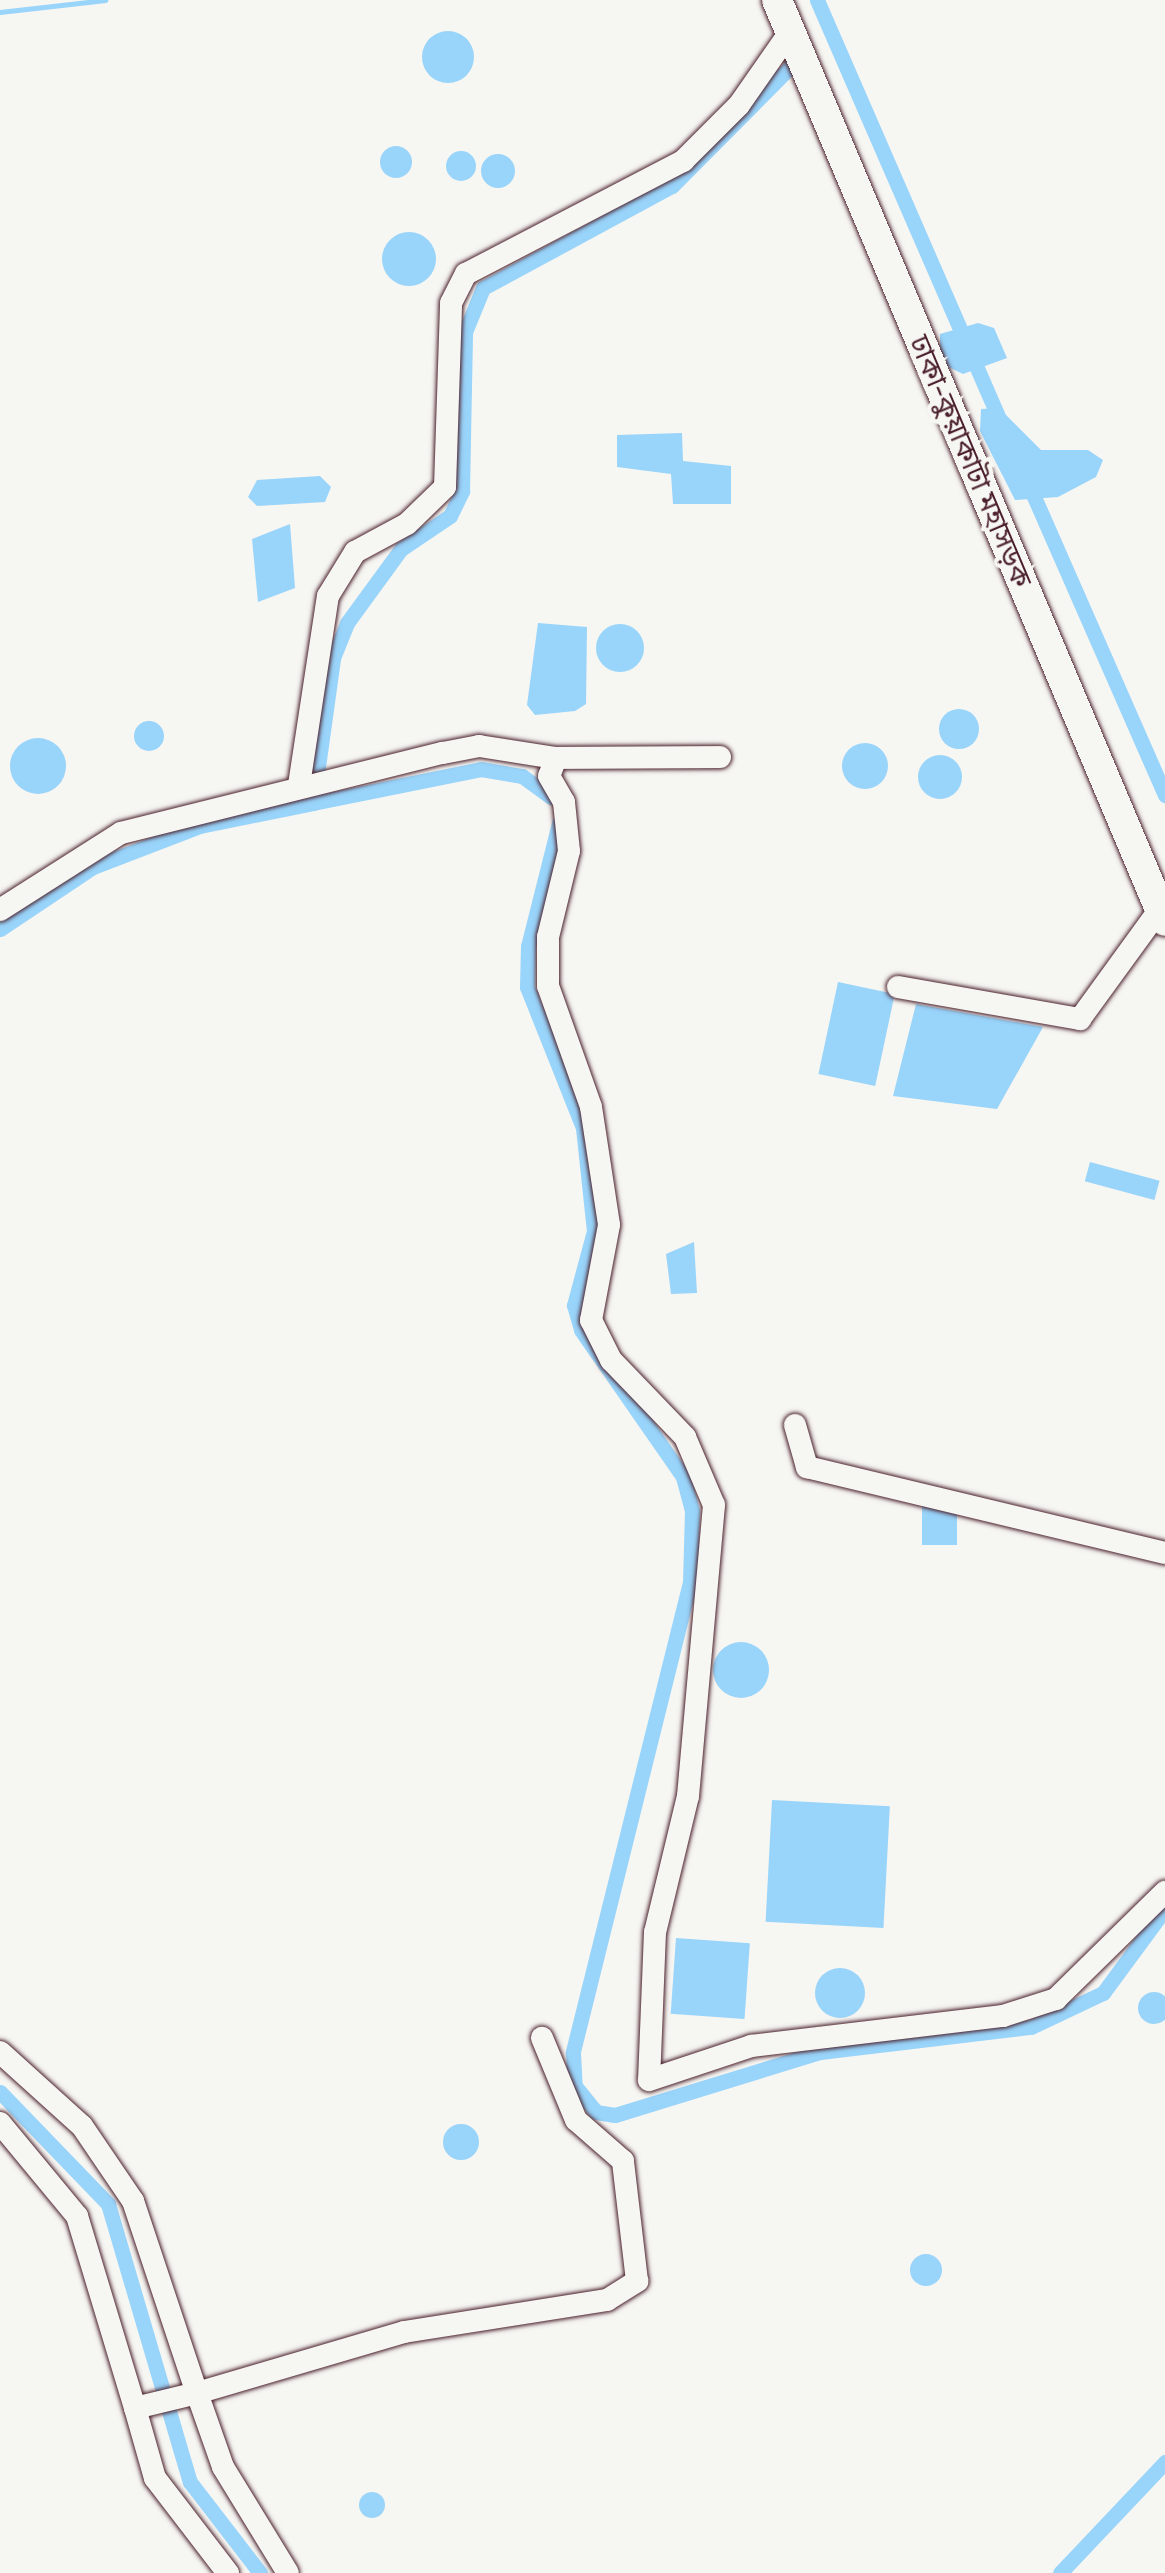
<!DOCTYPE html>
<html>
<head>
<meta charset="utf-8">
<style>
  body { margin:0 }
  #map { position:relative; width:1165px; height:2573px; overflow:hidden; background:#f6f6f2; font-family:Pangolin,"Noto Sans Bengali",sans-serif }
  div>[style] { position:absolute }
  .water>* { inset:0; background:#99d4fa; transform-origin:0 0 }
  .round { border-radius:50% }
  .stream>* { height:5px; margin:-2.5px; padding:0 2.5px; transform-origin:2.5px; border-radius:2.5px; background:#99d4fa }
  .canal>* { height:15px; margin:-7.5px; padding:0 7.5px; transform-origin:7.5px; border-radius:7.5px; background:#99d4fa }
  .roads { filter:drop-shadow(0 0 2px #4a1f2b) drop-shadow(0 0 2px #4a1f2b) }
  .minor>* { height:22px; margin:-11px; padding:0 11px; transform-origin:11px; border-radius:11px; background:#f6f6f2 }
  .major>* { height:30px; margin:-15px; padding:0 15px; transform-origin:15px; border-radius:15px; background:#f6f6f2 }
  span { translate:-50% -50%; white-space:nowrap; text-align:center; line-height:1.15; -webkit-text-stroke:9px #f6f6f2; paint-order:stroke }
  .street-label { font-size:28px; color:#4a1f2b }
</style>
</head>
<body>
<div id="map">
  <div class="water">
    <div class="round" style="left:422px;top:31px;width:52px;height:52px"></div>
    <div class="round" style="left:380px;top:146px;width:32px;height:32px"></div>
    <div class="round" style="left:446px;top:151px;width:30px;height:30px"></div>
    <div class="round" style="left:481px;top:154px;width:34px;height:34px"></div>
    <div class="round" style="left:382px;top:232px;width:54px;height:54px"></div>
    <div style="clip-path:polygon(978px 323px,994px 328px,1007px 358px,963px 374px,940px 363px,940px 334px)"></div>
    <div style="clip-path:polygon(999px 408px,1041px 450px,1088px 450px,1103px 460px,1096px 477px,1058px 497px,1015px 500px,980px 431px,981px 409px)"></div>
    <div style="clip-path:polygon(682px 433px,683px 461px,731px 466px,731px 504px,673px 504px,671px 474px,617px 467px,617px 435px)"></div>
    <div style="clip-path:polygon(320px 476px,331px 487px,325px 502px,257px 506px,248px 497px,257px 480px)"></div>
    <div style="clip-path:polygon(290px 524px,295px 588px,258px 602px,252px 539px)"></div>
    <div style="clip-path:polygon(538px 623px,587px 627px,586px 704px,575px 711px,535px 715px,527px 705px)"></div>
    <div class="round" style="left:596px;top:624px;width:48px;height:48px"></div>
    <div class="round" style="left:939px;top:709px;width:40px;height:40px"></div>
    <div class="round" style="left:134px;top:721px;width:30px;height:30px"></div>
    <div class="round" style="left:10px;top:738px;width:56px;height:56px"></div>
    <div class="round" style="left:842px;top:743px;width:46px;height:46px"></div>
    <div class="round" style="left:918px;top:755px;width:44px;height:44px"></div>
    <div style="left:838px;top:982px;width:58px;height:94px;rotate:12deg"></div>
    <div style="clip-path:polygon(916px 1004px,1043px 1027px,997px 1109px,893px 1096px)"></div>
    <div style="left:1090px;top:1162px;width:72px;height:20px;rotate:15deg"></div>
    <div style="clip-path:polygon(694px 1242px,697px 1293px,671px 1294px,666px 1254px)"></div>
    <div style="left:922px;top:1503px;width:35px;height:42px"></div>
    <div class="round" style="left:713px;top:1642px;width:56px;height:56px"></div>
    <div style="left:772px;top:1800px;width:118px;height:122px;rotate:3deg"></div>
    <div style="left:676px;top:1938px;width:74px;height:76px;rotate:4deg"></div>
    <div class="round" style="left:815px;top:1968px;width:50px;height:50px"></div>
    <div class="round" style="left:1138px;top:1992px;width:32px;height:32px"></div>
    <div class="round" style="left:443px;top:2124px;width:36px;height:36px"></div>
    <div class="round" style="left:910px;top:2254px;width:32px;height:32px"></div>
    <div class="round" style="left:359px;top:2492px;width:26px;height:26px"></div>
  </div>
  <div class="stream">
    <div style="left:0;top:12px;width:106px;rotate:-6.5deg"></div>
  </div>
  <div class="canal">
    <div style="left:817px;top:0;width:464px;rotate:66.5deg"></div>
    <div style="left:1028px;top:483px;width:341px;rotate:66.3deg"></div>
    <div style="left:313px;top:803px;width:171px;rotate:-11.4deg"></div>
    <div style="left:481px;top:769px;width:42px;rotate:9.7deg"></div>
    <div style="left:522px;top:776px;width:36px;rotate:36deg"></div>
    <div style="left:559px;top:823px;width:127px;rotate:104.1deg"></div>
    <div style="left:528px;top:946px;width:41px;rotate:91.4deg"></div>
    <div style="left:527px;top:987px;width:152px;rotate:68.3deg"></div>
    <div style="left:583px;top:1128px;width:104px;rotate:83.9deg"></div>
    <div style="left:594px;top:1231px;width:77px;rotate:105.1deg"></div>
    <div style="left:574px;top:1305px;width:26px;rotate:74deg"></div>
    <div style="left:581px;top:1330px;width:179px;rotate:55.2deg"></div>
    <div style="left:683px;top:1477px;width:35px;rotate:75deg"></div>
    <div style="left:692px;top:1511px;width:71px;rotate:91.6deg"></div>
    <div style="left:690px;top:1582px;width:485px;rotate:104deg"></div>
    <div style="left:573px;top:2053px;width:33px;rotate:87deg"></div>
    <div style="left:575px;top:2086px;width:33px;rotate:51deg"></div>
    <div style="left:596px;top:2112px;width:19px;rotate:9deg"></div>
    <div style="left:615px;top:2115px;width:214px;rotate:-17.1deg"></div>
    <div style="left:820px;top:2052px;width:212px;rotate:-6.8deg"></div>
    <div style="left:1031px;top:2027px;width:80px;rotate:-25.3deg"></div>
    <div style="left:1103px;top:1993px;width:104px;rotate:-53.6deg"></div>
    <div style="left:0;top:929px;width:112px;rotate:-33.7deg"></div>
    <div style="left:93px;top:867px;width:115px;rotate:-21deg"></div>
    <div style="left:200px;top:826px;width:115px;rotate:-11.5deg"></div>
    <div style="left:313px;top:803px;width:146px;rotate:-82.1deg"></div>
    <div style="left:333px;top:658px;width:38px;rotate:-68deg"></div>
    <div style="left:347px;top:623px;width:92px;rotate:-53.9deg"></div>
    <div style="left:401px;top:549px;width:59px;rotate:-34deg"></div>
    <div style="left:450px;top:516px;width:28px;rotate:-64deg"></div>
    <div style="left:462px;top:491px;width:159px;rotate:-88.9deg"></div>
    <div style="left:465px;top:332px;width:48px;rotate:-67.8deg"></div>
    <div style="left:483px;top:288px;width:215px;rotate:-28.4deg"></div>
    <div style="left:672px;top:186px;width:169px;rotate:-45.2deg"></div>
    <div style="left:0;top:2092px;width:156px;rotate:46deg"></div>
    <div style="left:108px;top:2204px;width:290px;rotate:73.6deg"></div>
    <div style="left:190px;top:2482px;width:115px;rotate:52.4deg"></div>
    <div style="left:1060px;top:2573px;width:153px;rotate:-46.6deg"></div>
  </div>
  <div class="roads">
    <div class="minor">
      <div style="left:556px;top:758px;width:19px;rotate:111deg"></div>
      <div style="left:549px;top:776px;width:30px;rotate:60deg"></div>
      <div style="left:564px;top:802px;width:49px;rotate:84.2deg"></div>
      <div style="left:569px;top:851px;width:89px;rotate:103.7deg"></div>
      <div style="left:548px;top:937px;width:49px;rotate:90deg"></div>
      <div style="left:548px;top:986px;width:128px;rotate:70.4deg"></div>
      <div style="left:591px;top:1107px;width:119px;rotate:81.3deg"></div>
      <div style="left:609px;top:1225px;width:97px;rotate:100.7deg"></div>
      <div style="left:591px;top:1320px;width:45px;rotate:63.4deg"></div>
      <div style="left:611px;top:1360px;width:107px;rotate:46.1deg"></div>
      <div style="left:685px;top:1437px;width:74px;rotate:66.9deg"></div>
      <div style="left:714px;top:1505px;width:292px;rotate:95.1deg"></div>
      <div style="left:688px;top:1796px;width:140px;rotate:103.6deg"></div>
      <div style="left:655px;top:1932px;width:148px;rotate:92.3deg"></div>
      <div style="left:649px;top:2080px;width:108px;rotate:-18.4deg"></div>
      <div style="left:751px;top:2046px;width:254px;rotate:-6.8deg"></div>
      <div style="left:1003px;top:2016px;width:56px;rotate:-17.8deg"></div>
      <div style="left:1056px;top:1999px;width:153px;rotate:-44.5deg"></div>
      <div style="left:299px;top:785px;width:191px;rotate:-81.3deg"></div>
      <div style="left:328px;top:596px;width:52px;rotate:-58.5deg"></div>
      <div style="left:355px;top:552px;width:59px;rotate:-28.3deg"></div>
      <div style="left:407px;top:524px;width:53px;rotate:-44.2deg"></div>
      <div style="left:445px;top:487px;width:184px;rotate:-88.1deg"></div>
      <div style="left:451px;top:303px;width:33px;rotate:-63deg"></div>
      <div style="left:466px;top:274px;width:245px;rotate:-27.5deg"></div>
      <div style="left:683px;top:161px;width:79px;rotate:-45deg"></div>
      <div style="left:739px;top:105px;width:89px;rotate:-55.1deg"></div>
      <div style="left:0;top:910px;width:143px;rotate:-32.5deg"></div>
      <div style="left:121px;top:833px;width:332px;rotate:-14deg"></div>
      <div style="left:443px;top:753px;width:37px;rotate:-11deg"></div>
      <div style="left:479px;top:746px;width:78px;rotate:8.9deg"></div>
      <div style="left:556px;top:758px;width:164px;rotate:-0.3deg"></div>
      <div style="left:898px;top:987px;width:185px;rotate:10deg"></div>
      <div style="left:1080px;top:1019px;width:136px;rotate:-54deg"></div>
      <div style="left:795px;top:1425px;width:44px;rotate:74.1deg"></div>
      <div style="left:807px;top:1467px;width:368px;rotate:13.5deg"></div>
      <div style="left:0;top:2052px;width:110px;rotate:42.1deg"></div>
      <div style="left:82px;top:2126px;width:91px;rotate:55.8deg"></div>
      <div style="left:133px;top:2201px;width:202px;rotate:71.6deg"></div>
      <div style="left:197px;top:2393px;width:216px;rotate:-16.4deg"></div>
      <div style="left:404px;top:2332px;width:206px;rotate:-9deg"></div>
      <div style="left:607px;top:2300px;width:36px;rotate:-32deg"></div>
      <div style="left:637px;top:2281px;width:121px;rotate:-96.7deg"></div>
      <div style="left:623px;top:2161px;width:62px;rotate:-138.9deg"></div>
      <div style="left:576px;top:2120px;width:89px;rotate:-112.5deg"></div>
      <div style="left:0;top:2123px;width:121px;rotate:50.4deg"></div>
      <div style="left:77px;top:2216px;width:201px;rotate:73.2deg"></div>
      <div style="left:135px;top:2408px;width:64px;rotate:-13.6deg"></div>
      <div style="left:197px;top:2393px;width:78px;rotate:70.6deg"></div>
      <div style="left:223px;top:2467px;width:124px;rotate:58.5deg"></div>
      <div style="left:135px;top:2408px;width:73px;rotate:74.1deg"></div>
      <div style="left:155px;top:2478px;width:120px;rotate:52.5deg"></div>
    </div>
    <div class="major">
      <div style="left:777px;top:0;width:999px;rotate:67.16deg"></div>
    </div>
  </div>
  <div class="street-label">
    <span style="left:969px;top:462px;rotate:67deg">ঢাকা-কুয়াকাটা মহাসড়ক</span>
  </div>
</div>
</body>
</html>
